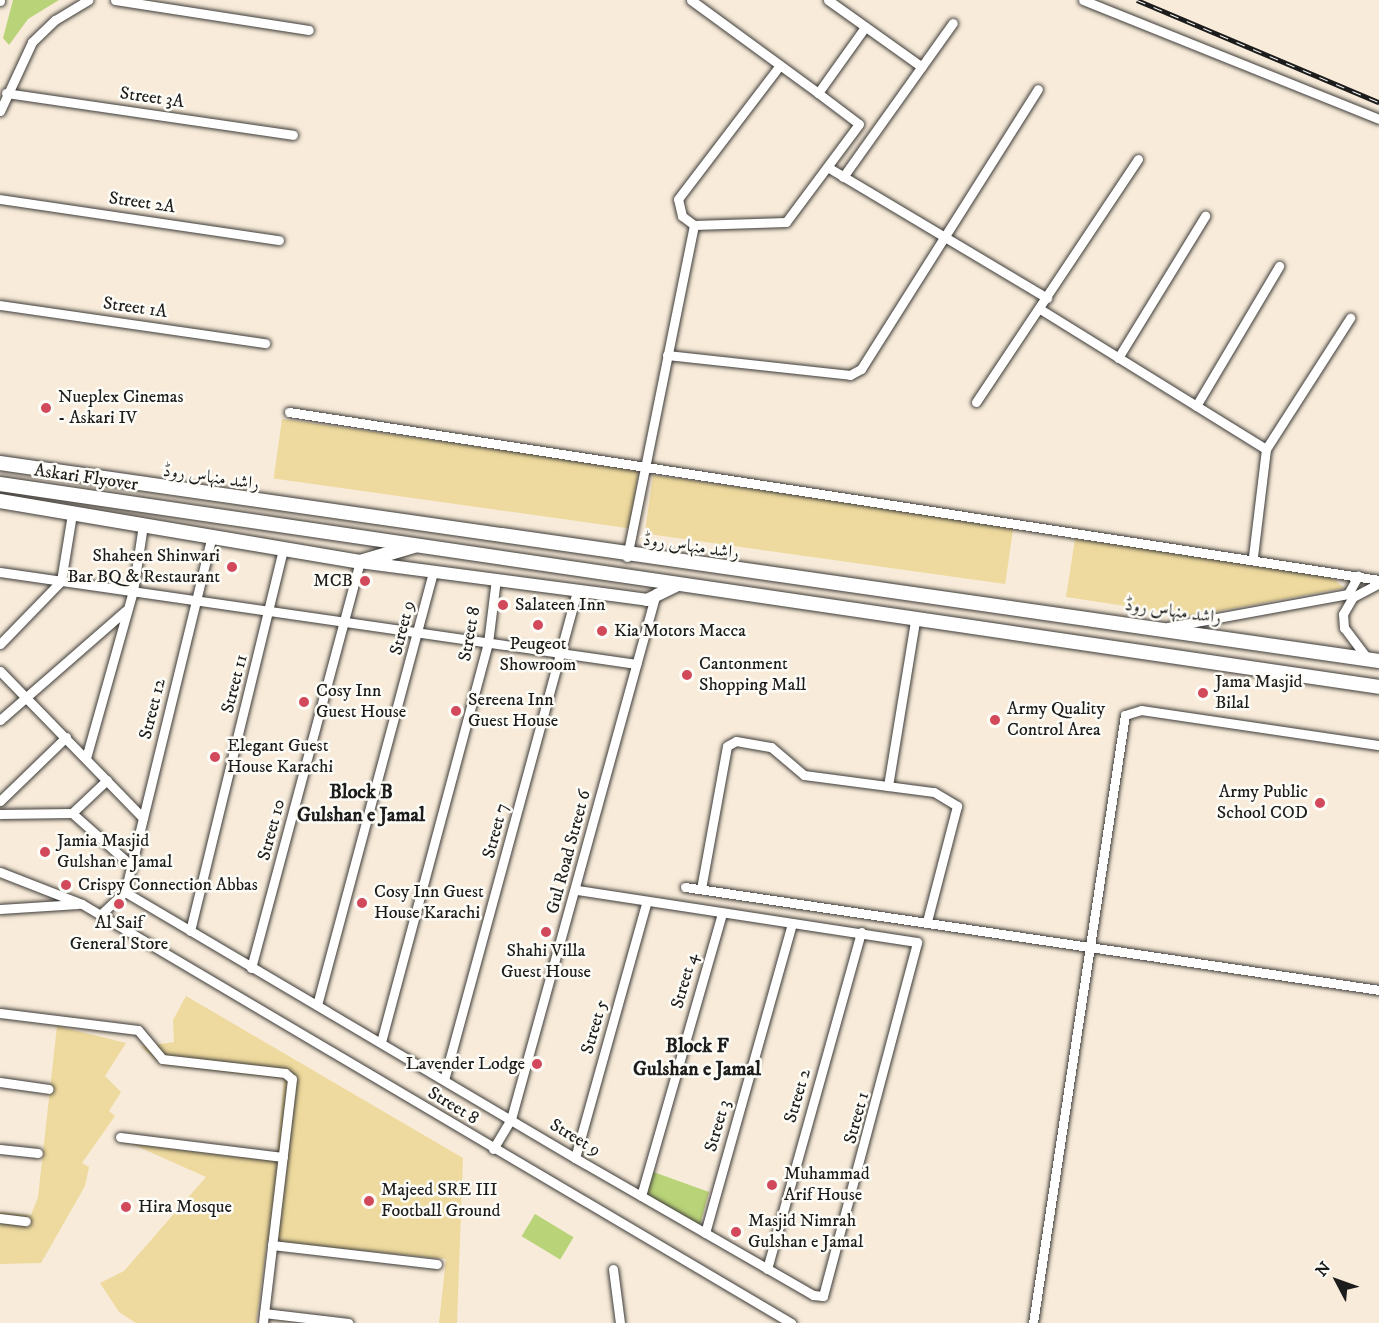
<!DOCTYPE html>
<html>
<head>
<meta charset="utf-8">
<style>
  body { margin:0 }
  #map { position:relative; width:1379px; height:1323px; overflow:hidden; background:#f8ebd9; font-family:"IM FELL DW Pica",Amiri,serif }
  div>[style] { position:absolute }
  .green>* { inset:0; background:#b9d378; transform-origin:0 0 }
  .sand>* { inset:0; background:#eeda9e; transform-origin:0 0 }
  .roads { filter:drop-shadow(0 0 2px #3d3b38) drop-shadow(0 0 2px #3d3b38) }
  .minor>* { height:9px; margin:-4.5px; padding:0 4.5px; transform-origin:4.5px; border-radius:4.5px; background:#fff }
  .secondary>* { height:12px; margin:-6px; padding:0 6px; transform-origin:6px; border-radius:6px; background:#fff }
  .primary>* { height:14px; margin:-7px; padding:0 7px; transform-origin:7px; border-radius:7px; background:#fff }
  .rail>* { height:5px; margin-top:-2.5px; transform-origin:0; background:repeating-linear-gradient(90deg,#fdfcf7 0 9px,#1c1c1c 0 18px); box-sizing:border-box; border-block:2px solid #1c1c1c }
  .dots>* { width:16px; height:16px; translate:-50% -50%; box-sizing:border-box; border:3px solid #fdfcf7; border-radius:50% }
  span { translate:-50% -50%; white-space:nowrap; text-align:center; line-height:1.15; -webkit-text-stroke:5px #fdfcf7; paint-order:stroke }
  .street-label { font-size:18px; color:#1c1c1c }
  .poi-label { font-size:18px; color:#1c1c1c }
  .left { translate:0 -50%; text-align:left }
  .right { translate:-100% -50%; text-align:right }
  .neighbourhood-label { font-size:20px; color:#1c1c1c; font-weight:700 }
  .north { position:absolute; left:1307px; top:1251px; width:60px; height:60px; -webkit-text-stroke:4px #fdfcf7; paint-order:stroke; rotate:311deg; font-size:16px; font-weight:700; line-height:24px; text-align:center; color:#1c1c1c }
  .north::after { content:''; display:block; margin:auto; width:21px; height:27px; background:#1c1c1c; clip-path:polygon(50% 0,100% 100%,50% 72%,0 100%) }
</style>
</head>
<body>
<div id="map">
  <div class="green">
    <div style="clip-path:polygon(13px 0,59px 0,28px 19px,9px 45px,3px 38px)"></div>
    <div style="clip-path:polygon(648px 1170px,709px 1192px,699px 1228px,641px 1196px)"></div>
    <div style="left:535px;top:1214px;width:45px;height:26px;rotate:31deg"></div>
  </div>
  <div class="sand">
    <div style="left:282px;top:419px;width:360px;height:60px;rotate:8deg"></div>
    <div style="left:653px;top:475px;width:364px;height:59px;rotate:8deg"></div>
    <div style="clip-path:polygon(1075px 539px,1259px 564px,1332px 578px,1344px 588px,1191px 616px,1066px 597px)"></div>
    <div style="clip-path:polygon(186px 996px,463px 1158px,457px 1323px,439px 1323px,446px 1259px,267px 1241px,256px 1323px,136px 1323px,119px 1312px,100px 1283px,124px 1271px,206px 1177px,132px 1144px,236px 1157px,277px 1152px,284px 1079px,162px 1065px,141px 1047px,174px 1042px,173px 1020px)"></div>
    <div style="clip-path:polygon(57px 1026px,126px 1043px,105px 1076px,121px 1092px,109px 1111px,115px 1116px,82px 1163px,89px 1167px,85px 1186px,41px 1263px,0 1264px,0 1212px,31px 1215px,38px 1197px)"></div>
  </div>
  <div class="roads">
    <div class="minor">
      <div style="left:115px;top:0;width:196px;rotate:8.8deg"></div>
      <div style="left:691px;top:0;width:157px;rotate:36.2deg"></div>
      <div style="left:818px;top:93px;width:51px;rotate:37.1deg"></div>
      <div style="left:859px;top:124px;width:122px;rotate:126.7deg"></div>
      <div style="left:786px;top:222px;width:92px;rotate:178.1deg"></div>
      <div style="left:694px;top:225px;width:15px;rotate:-143deg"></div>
      <div style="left:682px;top:216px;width:17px;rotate:-103deg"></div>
      <div style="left:678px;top:199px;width:168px;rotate:-52.7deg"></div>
      <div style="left:828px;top:0;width:115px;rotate:35.5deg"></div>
      <div style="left:1083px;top:0;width:319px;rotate:21.9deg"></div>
      <div style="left:0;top:1px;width:1px;rotate:-90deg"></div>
      <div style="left:6px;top:93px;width:290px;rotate:8.3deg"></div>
      <div style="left:818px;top:93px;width:81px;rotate:-54.5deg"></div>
      <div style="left:0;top:111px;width:76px;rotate:-65.1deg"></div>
      <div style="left:32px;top:42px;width:32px;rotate:-44deg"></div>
      <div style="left:55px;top:20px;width:39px;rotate:-31deg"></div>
      <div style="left:829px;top:168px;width:254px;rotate:30.8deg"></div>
      <div style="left:843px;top:177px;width:189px;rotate:-54.5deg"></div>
      <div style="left:0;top:199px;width:282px;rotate:8.4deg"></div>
      <div style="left:0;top:305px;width:268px;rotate:8.2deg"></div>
      <div style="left:1040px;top:309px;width:266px;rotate:31.8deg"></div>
      <div style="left:1266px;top:449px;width:109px;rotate:96.9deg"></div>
      <div style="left:667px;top:355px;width:184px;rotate:6.2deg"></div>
      <div style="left:850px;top:375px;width:13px;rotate:-29deg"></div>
      <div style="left:861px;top:369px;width:331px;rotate:-57.7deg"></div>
      <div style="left:1118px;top:358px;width:167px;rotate:-58.5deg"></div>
      <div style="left:976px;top:402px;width:292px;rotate:-56.3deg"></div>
      <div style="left:1196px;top:406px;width:163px;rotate:-59.3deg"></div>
      <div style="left:289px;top:412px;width:1103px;rotate:8.76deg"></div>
      <div style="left:1266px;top:449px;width:156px;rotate:-57.3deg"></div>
      <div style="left:627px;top:557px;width:339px;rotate:-78.6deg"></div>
      <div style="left:0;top:572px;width:643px;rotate:8.23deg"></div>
      <div style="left:1168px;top:627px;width:183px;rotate:-10.4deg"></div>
      <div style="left:1348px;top:594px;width:21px;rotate:-61deg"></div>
      <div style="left:0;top:644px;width:88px;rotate:-45.9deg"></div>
      <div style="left:61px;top:581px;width:68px;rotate:-80.7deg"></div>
      <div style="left:1367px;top:658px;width:38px;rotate:-127deg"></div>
      <div style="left:1344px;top:628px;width:14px;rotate:-94deg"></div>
      <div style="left:1343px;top:614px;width:20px;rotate:-60deg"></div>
      <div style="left:1353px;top:597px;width:30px;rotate:-28deg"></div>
      <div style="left:0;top:671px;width:205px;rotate:45.8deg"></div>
      <div style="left:0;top:720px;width:166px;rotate:-41.1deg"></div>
      <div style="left:86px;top:758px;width:173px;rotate:-74.3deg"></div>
      <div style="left:133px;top:591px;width:67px;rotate:-81.4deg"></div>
      <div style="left:888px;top:786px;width:167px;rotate:-80.7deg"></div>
      <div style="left:0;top:801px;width:92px;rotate:-44.1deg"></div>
      <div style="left:72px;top:813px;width:80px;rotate:41.5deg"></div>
      <div style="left:0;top:814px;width:72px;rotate:-0.8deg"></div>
      <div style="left:72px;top:813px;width:48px;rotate:-43.3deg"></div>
      <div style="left:0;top:872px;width:88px;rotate:21.3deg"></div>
      <div style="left:82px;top:904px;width:824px;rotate:30.58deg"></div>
      <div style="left:685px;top:887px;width:702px;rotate:8.44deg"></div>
      <div style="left:701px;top:889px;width:145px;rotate:-79.7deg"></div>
      <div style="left:727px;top:746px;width:10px;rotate:-29deg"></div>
      <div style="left:736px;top:741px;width:36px;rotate:10deg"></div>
      <div style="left:771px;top:747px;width:43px;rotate:40.3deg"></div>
      <div style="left:804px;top:775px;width:131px;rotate:7.5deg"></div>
      <div style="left:934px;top:792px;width:27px;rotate:31deg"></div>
      <div style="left:957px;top:806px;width:119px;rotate:104.6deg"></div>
      <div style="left:125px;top:892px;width:523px;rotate:30.59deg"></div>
      <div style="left:575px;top:1158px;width:275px;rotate:29.9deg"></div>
      <div style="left:813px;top:1295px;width:10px;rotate:6deg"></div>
      <div style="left:823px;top:1296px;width:366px;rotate:-75.1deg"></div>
      <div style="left:917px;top:942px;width:344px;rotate:-171.3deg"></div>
      <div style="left:125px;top:892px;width:368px;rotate:-76.3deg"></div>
      <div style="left:0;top:909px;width:78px;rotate:-3.7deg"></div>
      <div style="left:100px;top:915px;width:34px;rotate:-43deg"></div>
      <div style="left:190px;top:931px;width:393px;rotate:-76.3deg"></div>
      <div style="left:251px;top:968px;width:420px;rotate:-75deg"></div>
      <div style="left:317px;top:1005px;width:449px;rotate:-75deg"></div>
      <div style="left:0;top:1013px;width:139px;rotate:7deg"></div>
      <div style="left:138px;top:1030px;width:38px;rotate:50deg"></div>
      <div style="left:162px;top:1059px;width:124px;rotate:6.5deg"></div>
      <div style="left:285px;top:1073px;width:9px;rotate:41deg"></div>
      <div style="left:292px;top:1079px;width:246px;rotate:96.8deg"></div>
      <div style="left:381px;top:1042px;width:413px;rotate:-75deg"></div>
      <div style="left:488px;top:643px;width:64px;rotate:-82.9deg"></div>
      <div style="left:444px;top:1080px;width:507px;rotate:-74.78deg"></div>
      <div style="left:0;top:1082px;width:49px;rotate:8.1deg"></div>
      <div style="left:120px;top:1137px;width:164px;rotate:7deg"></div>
      <div style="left:0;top:1149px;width:38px;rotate:6deg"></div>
      <div style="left:493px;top:1149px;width:35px;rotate:-59deg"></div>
      <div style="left:511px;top:1119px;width:546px;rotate:-74.59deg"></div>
      <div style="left:575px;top:1158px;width:264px;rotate:-74.4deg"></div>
      <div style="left:641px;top:1196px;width:293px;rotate:-74deg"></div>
      <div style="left:0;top:1218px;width:26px;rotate:7deg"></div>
      <div style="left:705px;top:1233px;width:322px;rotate:-74.3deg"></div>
      <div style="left:272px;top:1245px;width:166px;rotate:6.6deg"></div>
      <div style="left:613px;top:1269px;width:54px;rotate:82.6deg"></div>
      <div style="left:767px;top:1269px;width:350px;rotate:-74.4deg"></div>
      <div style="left:264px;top:1313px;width:85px;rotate:6.8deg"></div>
      <div style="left:1033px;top:1323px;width:615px;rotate:-81.4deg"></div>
      <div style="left:1125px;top:715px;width:17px;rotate:-17deg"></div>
      <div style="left:1141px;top:710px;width:241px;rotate:8.4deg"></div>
    </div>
    <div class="secondary">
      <div style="left:360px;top:562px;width:290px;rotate:7.5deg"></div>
      <div style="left:647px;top:600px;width:34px;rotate:-26deg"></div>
    </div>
    <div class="primary">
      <div style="left:0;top:463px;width:1393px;rotate:8.17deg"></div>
      <div style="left:0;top:484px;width:1394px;rotate:8.37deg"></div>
      <div style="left:0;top:501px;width:365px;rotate:9.6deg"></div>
      <div style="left:360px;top:562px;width:56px;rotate:-16.5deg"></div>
    </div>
  </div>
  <div class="rail">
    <div style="left:1137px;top:0;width:263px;rotate:22.9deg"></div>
  </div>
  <div class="dots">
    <div style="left:46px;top:408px;background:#d1495b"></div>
    <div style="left:232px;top:567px;background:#d1495b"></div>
    <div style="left:365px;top:581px;background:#d1495b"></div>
    <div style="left:503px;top:605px;background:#d1495b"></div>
    <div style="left:538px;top:625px;background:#d1495b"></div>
    <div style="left:602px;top:631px;background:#d1495b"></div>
    <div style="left:687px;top:675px;background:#d1495b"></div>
    <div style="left:1203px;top:693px;background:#d1495b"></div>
    <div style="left:304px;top:702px;background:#d1495b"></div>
    <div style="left:456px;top:711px;background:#d1495b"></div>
    <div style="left:995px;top:720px;background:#d1495b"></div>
    <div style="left:215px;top:757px;background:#d1495b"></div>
    <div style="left:1320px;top:803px;background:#d1495b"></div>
    <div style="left:45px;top:852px;background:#d1495b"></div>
    <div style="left:66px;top:885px;background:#d1495b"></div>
    <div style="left:362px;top:903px;background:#d1495b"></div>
    <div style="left:119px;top:904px;background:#d1495b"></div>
    <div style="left:546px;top:932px;background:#d1495b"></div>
    <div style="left:537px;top:1064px;background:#d1495b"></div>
    <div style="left:772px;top:1185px;background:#d1495b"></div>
    <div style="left:369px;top:1201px;background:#d1495b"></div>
    <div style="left:126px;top:1207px;background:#d1495b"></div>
    <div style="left:736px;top:1232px;background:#d1495b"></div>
  </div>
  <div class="street-label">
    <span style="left:152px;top:98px;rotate:8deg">Street 3A</span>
    <span style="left:142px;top:203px;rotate:8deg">Street 2A</span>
    <span style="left:135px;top:308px;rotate:8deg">Street 1A</span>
    <span style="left:86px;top:478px;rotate:8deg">Askari Flyover</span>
    <span style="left:211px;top:478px;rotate:8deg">راشد منہاس روڈ</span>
    <span style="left:691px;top:547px;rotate:8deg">راشد منہاس روڈ</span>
    <span style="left:1173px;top:612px;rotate:8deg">راشد منہاس روڈ</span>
    <span style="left:403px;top:628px;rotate:-76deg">Street 9</span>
    <span style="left:470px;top:634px;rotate:-80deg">Street 8</span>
    <span style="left:235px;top:684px;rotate:-76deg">Street 11</span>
    <span style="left:153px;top:709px;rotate:-76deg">Street 12</span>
    <span style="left:272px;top:830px;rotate:-75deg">Street 10</span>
    <span style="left:496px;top:831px;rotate:-75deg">Street 7</span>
    <span style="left:569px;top:852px;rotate:-75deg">Gul Road Street 6</span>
    <span style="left:685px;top:981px;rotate:-74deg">Street 4</span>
    <span style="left:595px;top:1027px;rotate:-74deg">Street 5</span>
    <span style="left:798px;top:1096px;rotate:-74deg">Street 2</span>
    <span style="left:453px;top:1106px;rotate:31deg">Street 8</span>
    <span style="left:857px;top:1118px;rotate:-75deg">Street 1</span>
    <span style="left:718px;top:1126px;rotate:-74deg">Street 3</span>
    <span style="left:575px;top:1138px;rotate:31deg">Street 9</span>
  </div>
  <div class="poi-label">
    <span class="left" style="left:58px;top:408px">Nueplex Cinemas<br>- Askari IV</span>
    <span class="right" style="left:220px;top:567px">Shaheen Shinwari<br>Bar BQ &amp; Restaurant</span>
    <span class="right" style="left:353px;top:581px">MCB</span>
    <span class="left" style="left:515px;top:605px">Salateen Inn</span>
    <span class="left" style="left:614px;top:631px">Kia Motors Macca</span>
    <span style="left:538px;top:655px">Peugeot<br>Showroom</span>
    <span class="left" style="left:699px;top:675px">Cantonment<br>Shopping Mall</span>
    <span class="left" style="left:1215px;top:693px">Jama Masjid<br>Bilal</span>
    <span class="left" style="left:316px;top:702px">Cosy Inn<br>Guest House</span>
    <span class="left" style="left:468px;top:711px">Sereena Inn<br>Guest House</span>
    <span class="left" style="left:1007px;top:720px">Army Quality<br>Control Area</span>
    <span class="left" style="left:227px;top:757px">Elegant Guest<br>House Karachi</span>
    <span class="right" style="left:1308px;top:803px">Army Public<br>School COD</span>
    <span class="left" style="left:57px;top:852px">Jamia Masjid<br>Gulshan e Jamal</span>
    <span class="left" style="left:78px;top:885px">Crispy Connection Abbas</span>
    <span class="left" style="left:374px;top:903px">Cosy Inn Guest<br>House Karachi</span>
    <span style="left:119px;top:934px">Al Saif<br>General Store</span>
    <span style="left:546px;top:962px">Shahi Villa<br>Guest House</span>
    <span class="right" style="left:525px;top:1064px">Lavender Lodge</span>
    <span class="left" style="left:784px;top:1185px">Muhammad<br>Arif House</span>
    <span class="left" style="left:381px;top:1201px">Majeed SRE III<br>Football Ground</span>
    <span class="left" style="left:138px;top:1207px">Hira Mosque</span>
    <span class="left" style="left:748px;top:1232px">Masjid Nimrah<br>Gulshan e Jamal</span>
  </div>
  <div class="neighbourhood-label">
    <span style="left:361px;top:804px">Block B<br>Gulshan e Jamal</span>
    <span style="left:697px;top:1058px">Block F<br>Gulshan e Jamal</span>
  </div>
  <div class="north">N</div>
</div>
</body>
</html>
